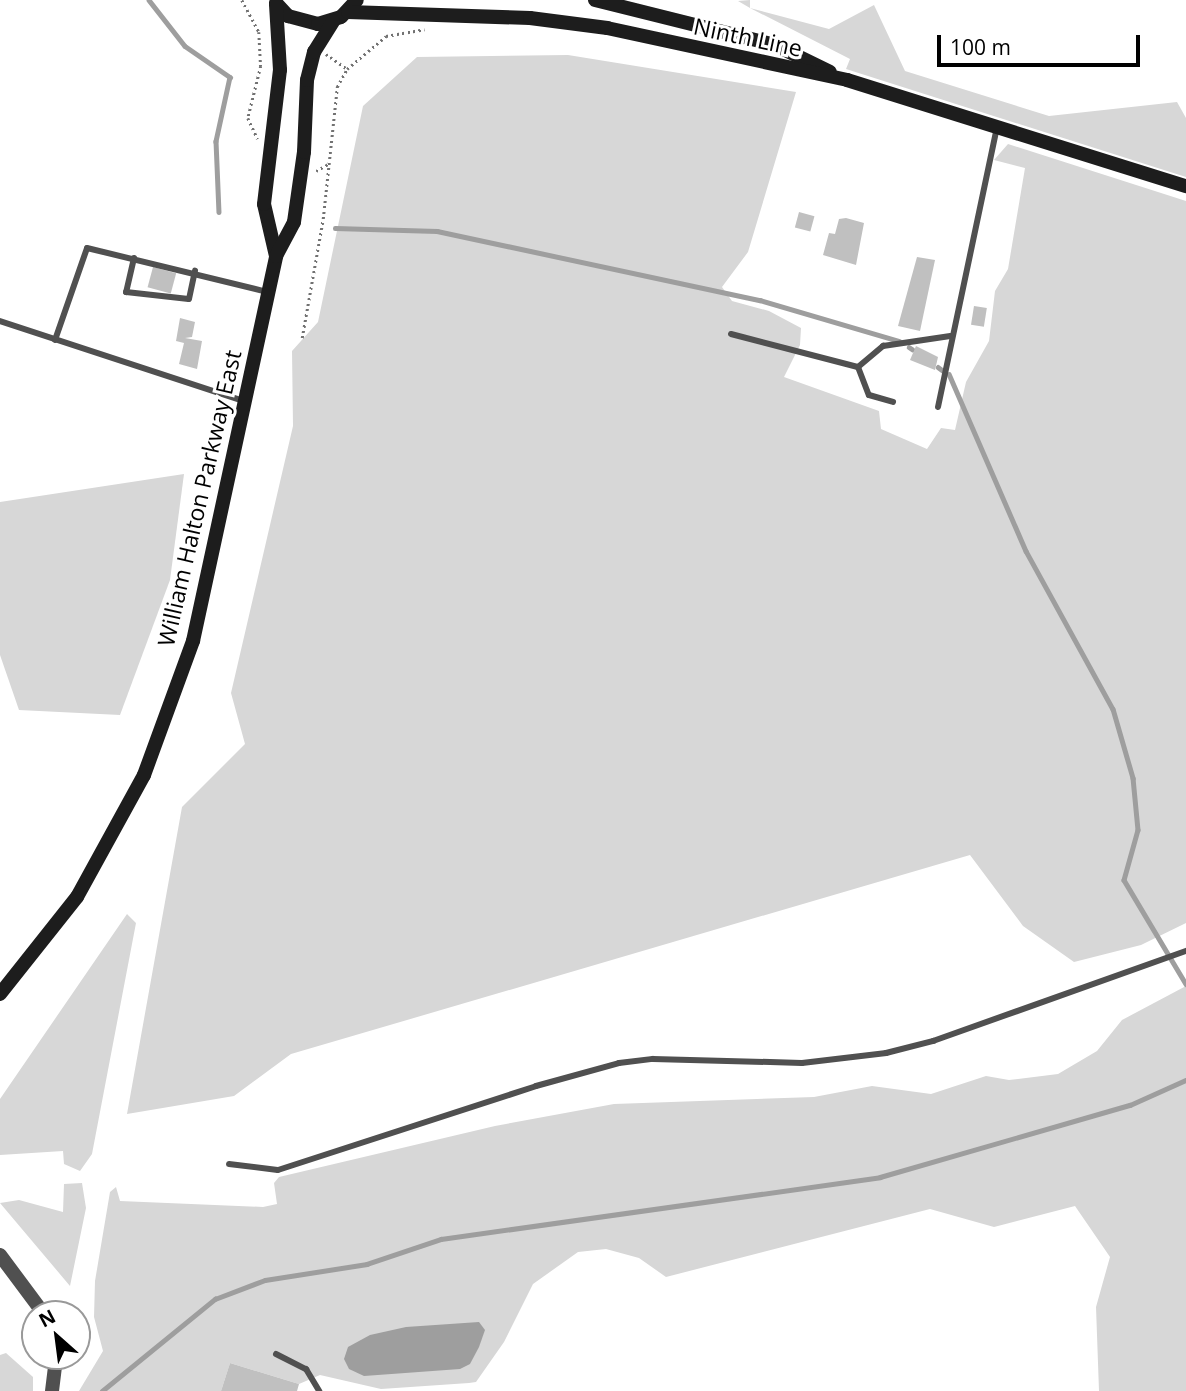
<!DOCTYPE html>
<html>
<head>
<meta charset="utf-8">
<style>
  body { margin:0 }
  #map { position:relative; width:1186px; height:1391px; overflow:hidden; background:#fff; font-family:"Open Sans",sans-serif }
  div>[style] { position:absolute }
  .green>* { inset:0; background:#d7d7d7 }
  .water>* { inset:0; background:#9e9e9e }
  .stream>* { height:4.5px; margin:-2.25px; padding:0 2.25px; transform-origin:2.25px; border-radius:2.25px; background:#9e9e9e }
  .building>* { inset:0; background:#c0c0c0; transform-origin:0 0 }
  .path>* { height:2.5px; margin-top:-1.25px; transform-origin:0; background:repeating-linear-gradient(90deg,#727272 0 2px,transparent 0 5.5px) }
  .service>* { height:6px; margin:-3px; padding:0 3px; transform-origin:3px; border-radius:3px; background:#505050 }
  .tertiary>* { height:14px; margin:-7px; padding:0 7px; transform-origin:7px; border-radius:7px; background:#505050 }
  .secondary>* { height:14px; margin:-7px; padding:0 7px; transform-origin:7px; border-radius:7px; background:#1d1d1d }
  span { translate:-50% -50%; white-space:nowrap; text-align:center; line-height:1.15; -webkit-text-stroke:6px #fff; paint-order:stroke }
  .street-label { font-size:23px; color:#000 }
  .north { position:absolute; left:21px; top:1300px; width:70px; height:70px; box-sizing:border-box; background:#fff; border:2px solid #999; border-radius:50%; rotate:332deg; font-size:19px; font-weight:700; line-height:28px; text-align:center; color:#000 }
  .north::after { content:''; display:block; margin:auto; width:24px; height:32px; background:#000; clip-path:polygon(50% 0,100% 100%,50% 72%,0 100%) }
  .scale { position:absolute; left:937px; top:35px; width:203px; height:32px; box-sizing:border-box; border:4px solid #000; border-top:0; padding-left:9px; font-size:21px; line-height:24px; white-space:nowrap; color:#000; -webkit-text-stroke:5px #fff; paint-order:stroke }
</style>
</head>
<body>
<div id="map">
  <div class="green">
    <div style="clip-path:polygon(750px 0,750px 8px,829px 29px,874px 5px,905px 71px,1049px 116px,1177px 102px,1186px 118px,1186px 177px,846px 69px,850px 59px,750px 8px,738px 1px)"></div>
    <div style="clip-path:polygon(568px 55px,796px 92px,748px 252px,722px 287px,732px 301px,769px 311px,801px 328px,800px 345px,784px 377px,879px 411px,881px 429px,927px 449px,941px 428px,955px 430px,966px 382px,989px 341px,995px 291px,1008px 269px,1025px 168px,994px 160px,1008px 144px,1186px 201px,1186px 923px,1141px 945px,1074px 962px,1023px 926px,970px 855px,291px 1054px,234px 1096px,127px 1114px,182px 807px,245px 744px,231px 693px,293px 426px,292px 351px,318px 322px,363px 106px,417px 57px)"></div>
    <div style="clip-path:polygon(184px 474px,170px 580px,120px 715px,19px 710px,0 655px,0 502px)"></div>
    <div style="clip-path:polygon(127px 914px,136px 923px,92px 1154px,80px 1171px,64px 1164px,63px 1151px,0 1155px,0 1099px)"></div>
    <div style="clip-path:polygon(1186px 986px,1186px 1391px,1099px 1391px,1096px 1307px,1110px 1257px,1075px 1206px,994px 1227px,930px 1209px,666px 1277px,639px 1258px,606px 1249px,578px 1252px,533px 1284px,504px 1342px,476px 1382px,469px 1383px,381px 1389px,320px 1375px,299px 1384px,230px 1363px,221px 1391px,79px 1391px,103px 1351px,94px 1317px,95px 1281px,110px 1192px,116px 1187px,120px 1201px,263px 1207px,277px 1204px,274px 1183px,279px 1177px,495px 1126px,614px 1104px,814px 1097px,872px 1086px,931px 1094px,986px 1076px,1009px 1080px,1058px 1074px,1097px 1051px,1122px 1020px)"></div>
    <div style="clip-path:polygon(82px 1183px,86px 1208px,70px 1286px,0 1203px,19px 1200px,63px 1212px,64px 1184px)"></div>
    <div style="clip-path:polygon(6px 1353px,33px 1377px,33px 1391px,0 1391px,0 1355px)"></div>
  </div>
  <div class="water">
    <div style="clip-path:polygon(479px 1322px,485px 1330px,479px 1347px,470px 1364px,460px 1369px,364px 1376px,349px 1369px,344px 1359px,348px 1347px,370px 1335px,406px 1327px)"></div>
  </div>
  <div class="stream">
    <div style="left:149px;top:0;width:58px;rotate:52deg"></div>
    <div style="left:185px;top:46px;width:55px;rotate:34.6deg"></div>
    <div style="left:230px;top:77px;width:66px;rotate:102.3deg"></div>
    <div style="left:216px;top:141px;width:71px;rotate:87.6deg"></div>
    <div style="left:335px;top:228px;width:102px;rotate:1.7deg"></div>
    <div style="left:437px;top:231px;width:330px;rotate:12.1deg"></div>
    <div style="left:760px;top:300px;width:145px;rotate:16.4deg"></div>
    <div style="left:909px;top:347px;width:4px;rotate:34deg"></div>
    <div style="left:938px;top:367px;width:5px;rotate:37deg"></div>
    <div style="left:949px;top:374px;width:193px;rotate:66.5deg"></div>
    <div style="left:1026px;top:551px;width:180px;rotate:61.2deg"></div>
    <div style="left:1113px;top:709px;width:72px;rotate:73.8deg"></div>
    <div style="left:1133px;top:778px;width:52px;rotate:84.5deg"></div>
    <div style="left:1138px;top:830px;width:52px;rotate:105.6deg"></div>
    <div style="left:1124px;top:880px;width:121px;rotate:59.2deg"></div>
    <div style="left:102px;top:1391px;width:146px;rotate:-39.2deg"></div>
    <div style="left:215px;top:1299px;width:53px;rotate:-20.8deg"></div>
    <div style="left:265px;top:1280px;width:103px;rotate:-8.9deg"></div>
    <div style="left:367px;top:1264px;width:78px;rotate:-18.7deg"></div>
    <div style="left:441px;top:1239px;width:443px;rotate:-8deg"></div>
    <div style="left:880px;top:1177px;width:260px;rotate:-16.1deg"></div>
    <div style="left:1130px;top:1105px;width:61px;rotate:-24.1deg"></div>
  </div>
  <div class="building">
    <div style="left:799px;top:212px;width:16px;height:16px;rotate:15deg"></div>
    <div style="clip-path:polygon(846px 218px,864px 223px,856px 265px,823px 255px,829px 233px,835px 234px,839px 219px)"></div>
    <div style="clip-path:polygon(917px 257px,935px 260px,920px 331px,898px 326px)"></div>
    <div style="left:153px;top:267px;width:24px;height:21px;rotate:15deg"></div>
    <div style="left:974px;top:306px;width:13px;height:19px;rotate:9deg"></div>
    <div style="clip-path:polygon(180px 318px,195px 322px,192px 337px,185px 338px,202px 341px,197px 369px,179px 364px,184px 343px,176px 341px)"></div>
    <div style="clip-path:polygon(916px 346px,938px 357px,935px 370px,910px 360px)"></div>
    <div style="clip-path:polygon(230px 1363px,299px 1384px,297px 1391px,221px 1391px)"></div>
  </div>
  <div class="path">
    <div style="left:242px;top:0;width:36px;rotate:62deg"></div>
    <div style="left:259px;top:32px;width:34px;rotate:87deg"></div>
    <div style="left:261px;top:66px;width:54px;rotate:104deg"></div>
    <div style="left:248px;top:118px;width:23px;rotate:65deg"></div>
    <div style="left:326px;top:54px;width:24px;rotate:35deg"></div>
    <div style="left:316px;top:171px;width:14px;rotate:-30deg"></div>
    <div style="left:302px;top:338px;width:121px;rotate:-80deg"></div>
    <div style="left:323px;top:219px;width:133px;rotate:-83.9deg"></div>
    <div style="left:337px;top:87px;width:21px;rotate:-61deg"></div>
    <div style="left:347px;top:69px;width:51px;rotate:-40.2deg"></div>
    <div style="left:386px;top:36px;width:39px;rotate:-10deg"></div>
  </div>
  <div class="service">
    <div style="left:134px;top:258px;width:35px;rotate:103deg"></div>
    <div style="left:126px;top:292px;width:63px;rotate:6.3deg"></div>
    <div style="left:189px;top:299px;width:29px;rotate:-78deg"></div>
    <div style="left:0;top:321px;width:256px;rotate:18.2deg"></div>
    <div style="left:731px;top:334px;width:131px;rotate:14.6deg"></div>
    <div style="left:858px;top:367px;width:33px;rotate:-40deg"></div>
    <div style="left:883px;top:346px;width:68px;rotate:-8.5deg"></div>
    <div style="left:55px;top:340px;width:97px;rotate:-70.8deg"></div>
    <div style="left:87px;top:248px;width:186px;rotate:13.7deg"></div>
    <div style="left:858px;top:367px;width:30px;rotate:69deg"></div>
    <div style="left:869px;top:395px;width:25px;rotate:16deg"></div>
    <div style="left:938px;top:407px;width:285px;rotate:-78.1deg"></div>
    <div style="left:229px;top:1164px;width:49px;rotate:7deg"></div>
    <div style="left:278px;top:1170px;width:271px;rotate:-18deg"></div>
    <div style="left:536px;top:1086px;width:86px;rotate:-15.5deg"></div>
    <div style="left:619px;top:1063px;width:34px;rotate:-7deg"></div>
    <div style="left:653px;top:1059px;width:149px;rotate:1.5deg"></div>
    <div style="left:802px;top:1063px;width:85px;rotate:-6.8deg"></div>
    <div style="left:886px;top:1053px;width:49px;rotate:-14.3deg"></div>
    <div style="left:933px;top:1041px;width:269px;rotate:-19.6deg"></div>
    <div style="left:276px;top:1354px;width:34px;rotate:27deg"></div>
    <div style="left:306px;top:1369px;width:26px;rotate:59deg"></div>
  </div>
  <div class="tertiary">
    <div style="left:0;top:1255px;width:74px;rotate:53.3deg"></div>
    <div style="left:52px;top:1391px;width:35px;rotate:-83deg"></div>
  </div>
  <div class="secondary">
    <div style="left:595px;top:0;width:186px;rotate:14deg"></div>
    <div style="left:775px;top:45px;width:61px;rotate:26.1deg"></div>
    <div style="left:276px;top:3px;width:18px;rotate:47deg"></div>
    <div style="left:288px;top:16px;width:31px;rotate:15deg"></div>
    <div style="left:318px;top:24px;width:24px;rotate:-17deg"></div>
    <div style="left:341px;top:17px;width:23px;rotate:-47deg"></div>
    <div style="left:348px;top:12px;width:182px;rotate:1.9deg"></div>
    <div style="left:530px;top:18px;width:78px;rotate:7.4deg"></div>
    <div style="left:607px;top:28px;width:246px;rotate:12.2deg"></div>
    <div style="left:847px;top:80px;width:355px;rotate:17.4deg"></div>
    <div style="left:276px;top:256px;width:53px;rotate:-103deg"></div>
    <div style="left:264px;top:204px;width:135px;rotate:-83.2deg"></div>
    <div style="left:280px;top:70px;width:65px;rotate:-93.5deg"></div>
    <div style="left:0;top:994px;width:124px;rotate:-51.6deg"></div>
    <div style="left:77px;top:897px;width:139px;rotate:-61.2deg"></div>
    <div style="left:144px;top:775px;width:143px;rotate:-69.9deg"></div>
    <div style="left:193px;top:641px;width:394px;rotate:-77.8deg"></div>
    <div style="left:276px;top:256px;width:38px;rotate:-62deg"></div>
    <div style="left:294px;top:222px;width:71px;rotate:-81.9deg"></div>
    <div style="left:304px;top:152px;width:72px;rotate:-87.6deg"></div>
    <div style="left:307px;top:80px;width:29px;rotate:-76deg"></div>
    <div style="left:314px;top:52px;width:36px;rotate:-58deg"></div>
  </div>
  <div class="street-label">
    <span style="left:748px;top:37px;rotate:12deg">Ninth Line</span>
    <span style="left:199px;top:498px;rotate:-77deg">William Halton Parkway East</span>
  </div>
  <div class="north">N</div>
  <div class="scale">100 m</div>
</div>
</body>
</html>
